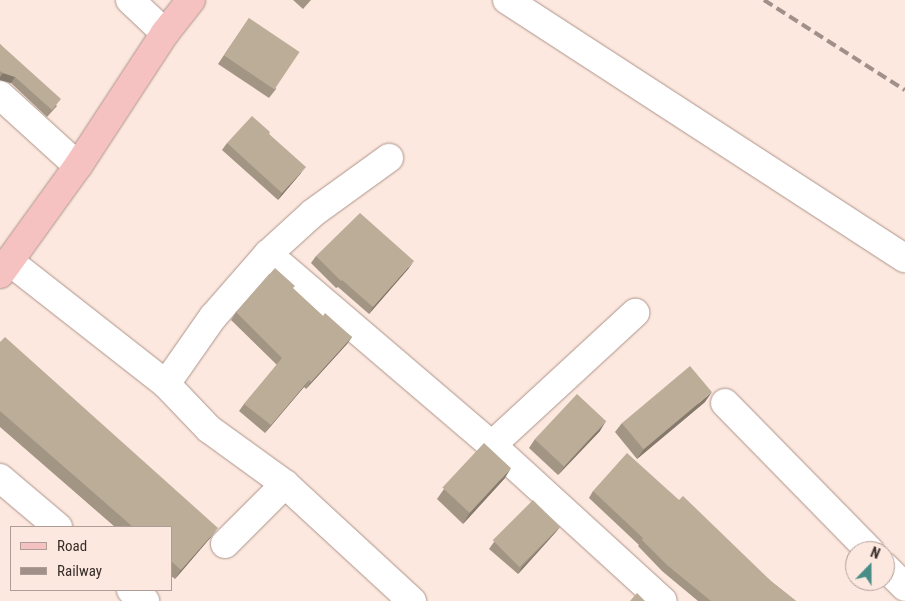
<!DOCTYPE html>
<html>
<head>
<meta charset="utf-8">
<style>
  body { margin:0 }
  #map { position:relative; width:905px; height:601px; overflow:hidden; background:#fde8df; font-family:"Roboto Condensed",sans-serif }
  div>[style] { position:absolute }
  .roads { filter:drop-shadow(0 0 1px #ac9489) drop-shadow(0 0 1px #ac9489) }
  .minor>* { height:28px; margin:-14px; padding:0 14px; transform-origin:14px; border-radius:14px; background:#fff }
  .major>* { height:28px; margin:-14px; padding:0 14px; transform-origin:14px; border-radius:14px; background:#f5c1c1 }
  .rail>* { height:4px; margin-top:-2px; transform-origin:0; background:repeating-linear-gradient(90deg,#a09089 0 10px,transparent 0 15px) }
  .wall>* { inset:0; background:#a29584 }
  .shaded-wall>* { inset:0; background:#84796b }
  .building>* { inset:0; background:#bcad99; transform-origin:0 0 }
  span { translate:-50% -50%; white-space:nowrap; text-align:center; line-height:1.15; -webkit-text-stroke:4px #fde8df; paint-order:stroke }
  .legend { position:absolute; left:10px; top:526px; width:162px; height:65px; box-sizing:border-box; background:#fde8df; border:1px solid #ae9d96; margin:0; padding:6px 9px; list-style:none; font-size:15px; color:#372d29 }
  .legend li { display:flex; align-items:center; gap:10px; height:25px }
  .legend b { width:25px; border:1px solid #ae9d96 }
  .north { position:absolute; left:845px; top:541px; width:50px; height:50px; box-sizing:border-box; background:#fde8df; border:1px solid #ae9d96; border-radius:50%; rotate:22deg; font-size:14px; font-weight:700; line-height:20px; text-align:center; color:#372d29 }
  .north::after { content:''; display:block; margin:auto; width:18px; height:22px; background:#488e87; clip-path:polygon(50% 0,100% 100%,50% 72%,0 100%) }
</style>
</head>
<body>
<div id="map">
  <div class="roads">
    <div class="minor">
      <div style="left:130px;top:0;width:48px;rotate:43.3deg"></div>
      <div style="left:507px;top:0;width:474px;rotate:33deg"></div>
      <div style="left:0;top:95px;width:105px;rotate:42.3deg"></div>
      <div style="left:268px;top:254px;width:294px;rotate:40.5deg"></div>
      <div style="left:492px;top:445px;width:231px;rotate:42.4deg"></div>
      <div style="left:9px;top:261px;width:199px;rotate:38.1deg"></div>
      <div style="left:166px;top:384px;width:62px;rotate:46.3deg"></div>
      <div style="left:209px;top:429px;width:94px;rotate:35.9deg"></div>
      <div style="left:285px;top:484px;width:173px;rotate:42.7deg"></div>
      <div style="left:166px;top:384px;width:82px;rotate:-55deg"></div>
      <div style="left:213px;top:317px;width:84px;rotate:-48.9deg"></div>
      <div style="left:268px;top:254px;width:61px;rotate:-42.3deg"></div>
      <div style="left:313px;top:213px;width:94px;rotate:-35.9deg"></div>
      <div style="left:725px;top:403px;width:207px;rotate:45.6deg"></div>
      <div style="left:492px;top:445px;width:195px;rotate:-42.7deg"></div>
      <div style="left:0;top:478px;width:76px;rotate:40.2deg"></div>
      <div style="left:225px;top:544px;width:85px;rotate:-45deg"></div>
      <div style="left:885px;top:567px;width:28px;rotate:45deg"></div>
      <div style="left:131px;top:590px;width:18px;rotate:38deg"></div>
    </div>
    <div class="major">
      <div style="left:0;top:274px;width:133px;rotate:-54.2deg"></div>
      <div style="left:78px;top:166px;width:159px;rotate:-56.8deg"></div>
      <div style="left:165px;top:33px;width:42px;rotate:-51.8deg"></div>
    </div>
  </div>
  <div class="rail">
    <div style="left:764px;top:0;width:167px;rotate:32.6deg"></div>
  </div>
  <div class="wall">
    <div style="clip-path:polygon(293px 0,311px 0,303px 9px)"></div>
    <div style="clip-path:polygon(249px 18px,276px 89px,269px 98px,218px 64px)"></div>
    <div style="clip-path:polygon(0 44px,57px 106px,47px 117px,11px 83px,0 80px)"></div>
    <div style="clip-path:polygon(269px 134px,301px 173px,278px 200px,222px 150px,227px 143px)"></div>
    <div style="clip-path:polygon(316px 256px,409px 268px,369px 314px,338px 287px,336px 288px,311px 263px)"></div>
    <div style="clip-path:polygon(293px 289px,323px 316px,352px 337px,347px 344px,306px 389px,304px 387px,265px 433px,239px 411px,244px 404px,277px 365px,231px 320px,236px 312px)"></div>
    <div style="clip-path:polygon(0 342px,211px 537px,175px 579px,171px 576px,171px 527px,115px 527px,0 427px)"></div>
    <div style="clip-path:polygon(705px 402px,637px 459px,615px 432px,622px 423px)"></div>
    <div style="clip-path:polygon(600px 431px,558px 475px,529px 448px,535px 439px)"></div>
    <div style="clip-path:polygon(505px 478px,463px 524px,437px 499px,444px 489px)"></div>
    <div style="clip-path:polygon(593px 491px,679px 500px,772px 582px,796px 601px,698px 601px,662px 571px,638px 546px,639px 545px,589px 498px)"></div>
    <div style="clip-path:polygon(560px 527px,555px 533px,518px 574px,489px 549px,494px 542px)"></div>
  </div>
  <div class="shaded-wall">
    <div style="clip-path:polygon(3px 73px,15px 77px,11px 83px,0 80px,0 77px)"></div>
    <div style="clip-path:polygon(306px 167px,301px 173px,278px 200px,282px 193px)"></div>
    <div style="clip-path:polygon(414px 261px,409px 268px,369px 314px,373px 307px)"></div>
    <div style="clip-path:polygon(352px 337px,347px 344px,306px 389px,311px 382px)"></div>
    <div style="clip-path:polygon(309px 380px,304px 387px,265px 433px,271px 425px)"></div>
    <div style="clip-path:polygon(712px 392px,705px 402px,637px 459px,644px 449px)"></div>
    <div style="clip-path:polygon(606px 421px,600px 431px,558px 475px,565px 466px)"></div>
    <div style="clip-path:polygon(511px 468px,505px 478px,463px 524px,469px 514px)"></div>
    <div style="clip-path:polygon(560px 527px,555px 533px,518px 574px,522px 567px)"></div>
    <div style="clip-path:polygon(218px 528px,211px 537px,175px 579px,181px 570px)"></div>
  </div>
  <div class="building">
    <div style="left:249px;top:18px;width:61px;height:45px;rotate:34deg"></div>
    <div style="clip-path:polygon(0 44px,61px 99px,52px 110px,15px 77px,3px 73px,0 71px)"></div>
    <div style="clip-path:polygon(252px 116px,270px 132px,269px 134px,306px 167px,282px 193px,227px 143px)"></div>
    <div style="clip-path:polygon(360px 213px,414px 261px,373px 307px,342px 280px,341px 281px,316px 256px)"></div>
    <div style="clip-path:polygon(275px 268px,295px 286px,293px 288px,323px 316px,325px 313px,352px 337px,311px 382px,309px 380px,271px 425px,244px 404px,282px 358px,236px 312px)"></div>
    <div style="clip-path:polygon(5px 337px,218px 528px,181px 570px,171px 561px,171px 527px,133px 527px,0 411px,0 342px)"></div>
    <div style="left:690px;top:366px;width:34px;height:89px;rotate:50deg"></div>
    <div style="left:577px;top:394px;width:40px;height:62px;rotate:43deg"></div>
    <div style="left:484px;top:443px;width:37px;height:61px;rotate:43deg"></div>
    <div style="clip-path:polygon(627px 453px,679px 500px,683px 496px,772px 582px,796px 601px,711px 601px,667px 565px,642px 540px,643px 538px,593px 491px)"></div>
    <div style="left:533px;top:500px;width:38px;height:57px;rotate:45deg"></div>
    <div style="clip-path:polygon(637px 593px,645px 601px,630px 601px)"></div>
  </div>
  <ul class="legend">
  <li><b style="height:6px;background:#f5c1c1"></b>Road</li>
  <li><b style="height:6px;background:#a09089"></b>Railway</li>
  </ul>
  <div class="north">N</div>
</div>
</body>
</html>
